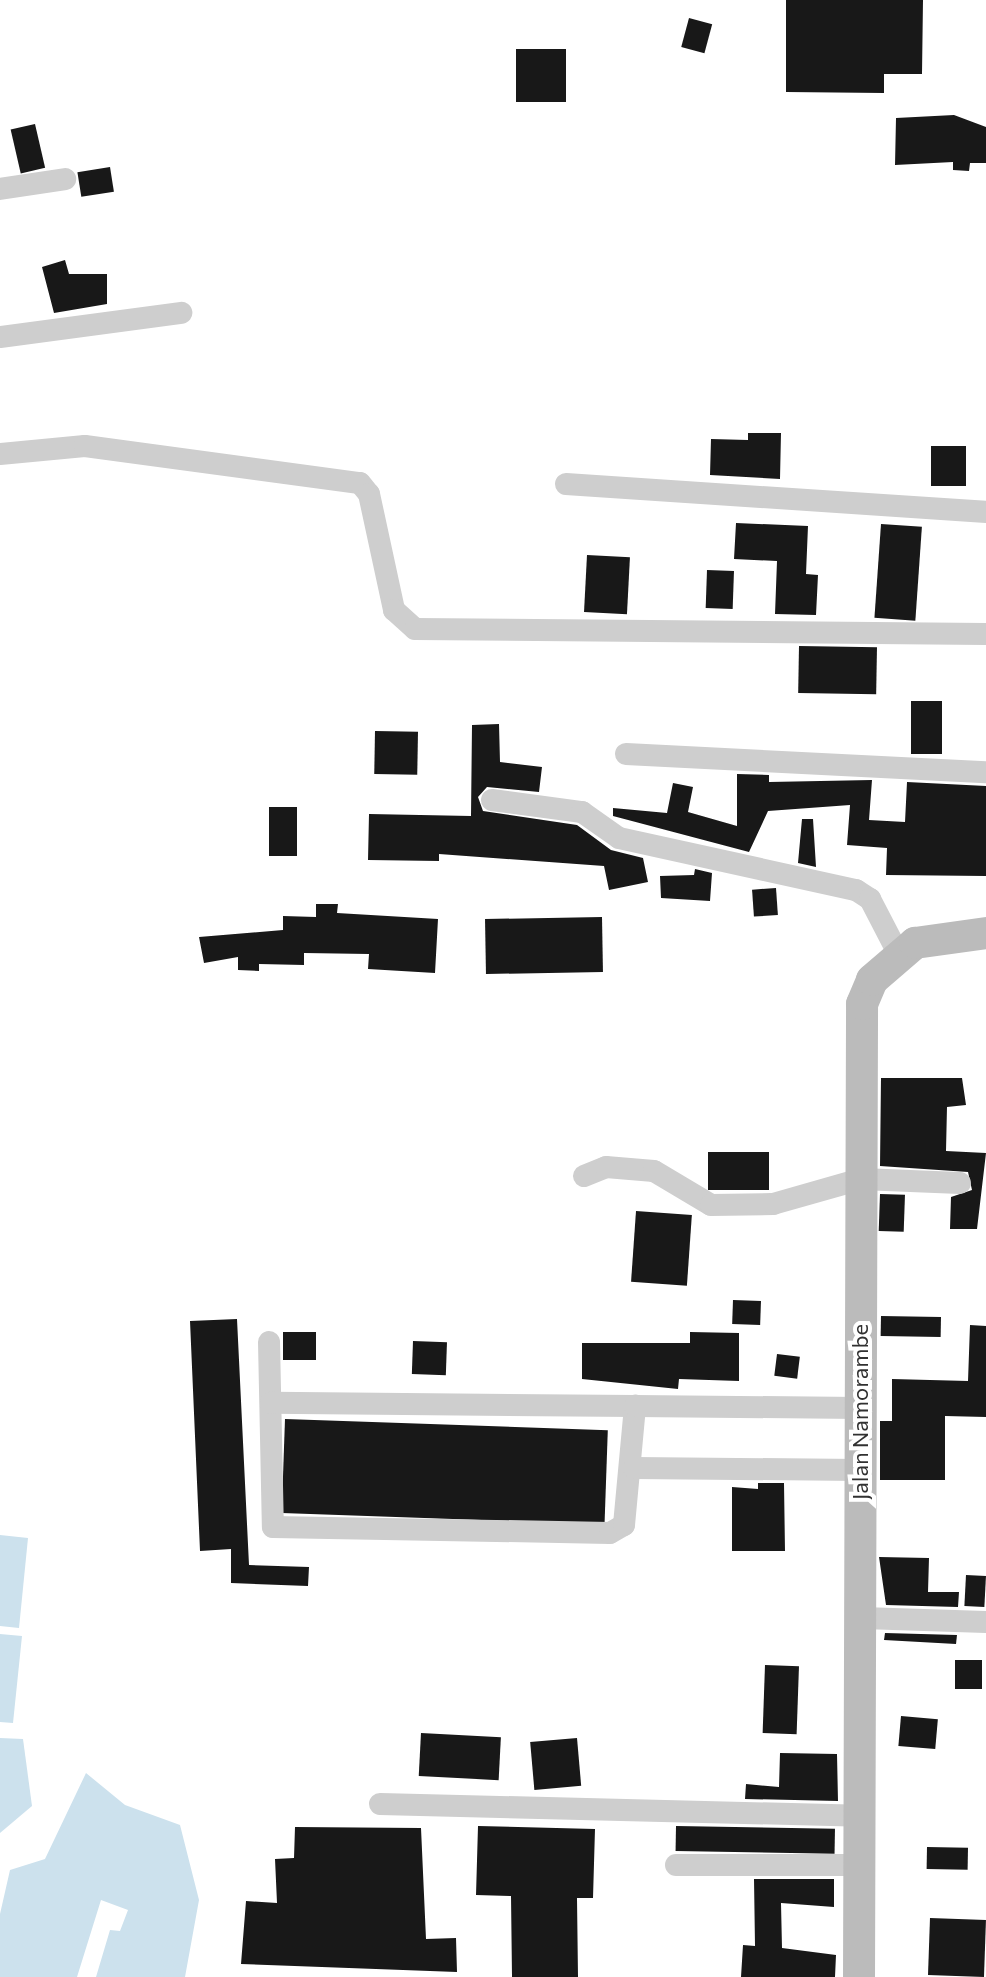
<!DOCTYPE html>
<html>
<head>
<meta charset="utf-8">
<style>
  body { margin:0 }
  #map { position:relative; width:986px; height:1977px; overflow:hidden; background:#fff; font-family:Commissioner,sans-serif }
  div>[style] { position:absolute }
  .water>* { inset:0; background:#cce1ed }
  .building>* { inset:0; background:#181818; transform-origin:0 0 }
  .minor>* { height:22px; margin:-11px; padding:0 11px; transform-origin:11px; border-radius:11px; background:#cecece }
  .secondary>* { height:32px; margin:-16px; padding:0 16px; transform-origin:16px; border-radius:16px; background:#bbb }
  span { translate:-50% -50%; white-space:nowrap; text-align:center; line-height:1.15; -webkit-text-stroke:8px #fff; paint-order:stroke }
  .street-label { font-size:22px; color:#313131 }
</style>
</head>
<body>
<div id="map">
  <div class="water">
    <div style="clip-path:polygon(0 1535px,28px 1538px,19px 1628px,0 1626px)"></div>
    <div style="clip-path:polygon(0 1634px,22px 1636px,13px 1723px,0 1722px)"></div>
    <div style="clip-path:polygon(0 1738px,23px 1739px,32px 1806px,0 1833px)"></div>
    <div style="clip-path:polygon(86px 1773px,125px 1805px,180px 1825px,199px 1900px,185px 1977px,96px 1977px,110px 1930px,120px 1931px,128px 1910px,101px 1900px,77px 1977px,0 1977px,0 1914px,10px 1870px,45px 1859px)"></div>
  </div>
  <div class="building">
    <div style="clip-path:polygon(786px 0,923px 0,922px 74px,884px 74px,884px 93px,786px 92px)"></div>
    <div style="left:689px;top:18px;width:24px;height:30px;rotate:15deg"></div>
    <div style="left:516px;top:49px;width:50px;height:53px"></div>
    <div style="clip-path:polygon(954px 115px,986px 127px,986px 163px,970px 163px,969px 171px,953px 170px,953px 162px,895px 165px,896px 118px)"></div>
    <div style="left:35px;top:124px;width:45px;height:25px;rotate:77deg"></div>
    <div style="left:110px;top:167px;width:25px;height:33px;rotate:81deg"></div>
    <div style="clip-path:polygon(65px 260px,69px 274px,107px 274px,107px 304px,54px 313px,42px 267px)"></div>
    <div style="clip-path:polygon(748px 433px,781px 433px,780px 479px,710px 475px,711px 439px,748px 440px)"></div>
    <div style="left:931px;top:446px;width:35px;height:40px"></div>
    <div style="clip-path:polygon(736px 523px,808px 526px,806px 574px,818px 575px,816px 615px,775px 614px,777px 561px,734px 559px)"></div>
    <div style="left:881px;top:524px;width:41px;height:94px;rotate:4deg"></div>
    <div style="left:587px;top:555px;width:43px;height:57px;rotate:3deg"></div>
    <div style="left:707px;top:570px;width:27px;height:38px;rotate:2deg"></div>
    <div style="left:799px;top:646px;width:78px;height:47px;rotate:1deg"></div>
    <div style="left:911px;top:701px;width:31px;height:53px"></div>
    <div style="clip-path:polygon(499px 724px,500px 762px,542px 767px,539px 792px,487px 787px,478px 797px,483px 811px,577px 825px,611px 850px,643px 858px,648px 882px,609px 890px,604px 866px,439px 854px,439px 861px,368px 860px,369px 814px,471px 816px,472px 725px)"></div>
    <div style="left:375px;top:731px;width:43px;height:43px;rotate:1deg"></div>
    <div style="clip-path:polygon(737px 774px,769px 775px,769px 782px,872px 780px,869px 820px,905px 822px,907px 782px,986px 786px,986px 876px,886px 875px,887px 848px,847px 845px,850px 805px,768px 811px,749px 852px,613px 816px,613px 808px,667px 813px,673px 783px,693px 787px,688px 812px,737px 826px)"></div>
    <div style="left:269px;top:807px;width:28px;height:49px"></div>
    <div style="clip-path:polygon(802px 819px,813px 819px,816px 867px,798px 863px)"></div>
    <div style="clip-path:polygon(695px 869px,712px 873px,710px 901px,661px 898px,660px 876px,694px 875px)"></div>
    <div style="left:776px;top:888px;width:27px;height:24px;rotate:86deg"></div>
    <div style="clip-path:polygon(316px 904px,338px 904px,337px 913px,438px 919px,435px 973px,368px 969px,369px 954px,304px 953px,304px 965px,259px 964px,259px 971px,238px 970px,238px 957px,204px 963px,199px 937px,283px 930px,283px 916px,316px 917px)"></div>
    <div style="left:602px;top:917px;width:55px;height:117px;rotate:89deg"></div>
    <div style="clip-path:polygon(881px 1078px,962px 1078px,966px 1105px,947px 1107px,946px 1151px,986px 1153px,977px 1229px,950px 1229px,951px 1197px,972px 1190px,968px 1172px,880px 1166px)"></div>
    <div style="left:769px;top:1152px;width:38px;height:61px;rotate:90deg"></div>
    <div style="left:880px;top:1194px;width:25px;height:37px;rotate:2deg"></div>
    <div style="left:636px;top:1211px;width:56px;height:71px;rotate:4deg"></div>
    <div style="left:733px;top:1300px;width:28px;height:24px;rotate:2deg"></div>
    <div style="left:881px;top:1316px;width:60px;height:20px;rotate:1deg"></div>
    <div style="clip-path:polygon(237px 1319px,249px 1565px,309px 1567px,308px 1586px,231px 1583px,231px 1549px,200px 1551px,190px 1321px)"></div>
    <div style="clip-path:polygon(970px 1325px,986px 1326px,986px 1417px,945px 1416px,945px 1480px,880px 1480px,880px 1421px,892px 1421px,892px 1379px,968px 1381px)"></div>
    <div style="left:283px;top:1332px;width:33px;height:28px"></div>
    <div style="clip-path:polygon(690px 1332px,739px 1333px,739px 1381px,679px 1379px,678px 1389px,582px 1379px,582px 1343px,690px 1343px)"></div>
    <div style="left:413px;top:1341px;width:34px;height:33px;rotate:2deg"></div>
    <div style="left:777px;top:1354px;width:23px;height:22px;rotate:7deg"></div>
    <div style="left:285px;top:1419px;width:323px;height:94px;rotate:2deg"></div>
    <div style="clip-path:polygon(758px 1483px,784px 1483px,785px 1551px,732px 1551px,732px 1487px,758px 1489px)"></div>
    <div style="clip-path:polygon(879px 1557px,929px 1558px,928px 1592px,959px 1592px,958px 1607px,886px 1605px)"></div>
    <div style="left:966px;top:1575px;width:20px;height:31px;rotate:3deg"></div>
    <div style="clip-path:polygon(885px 1633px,957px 1635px,956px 1644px,884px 1640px)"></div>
    <div style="left:955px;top:1660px;width:27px;height:29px"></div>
    <div style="left:765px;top:1665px;width:34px;height:68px;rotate:2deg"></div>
    <div style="left:901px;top:1716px;width:37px;height:30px;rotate:5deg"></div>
    <div style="left:421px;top:1733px;width:80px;height:43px;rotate:3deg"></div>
    <div style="left:577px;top:1738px;width:48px;height:47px;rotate:85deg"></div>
    <div style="clip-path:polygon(780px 1753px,837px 1754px,838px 1801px,745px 1799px,746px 1784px,779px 1787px)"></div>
    <div style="clip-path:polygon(478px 1826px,595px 1829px,593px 1898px,577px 1898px,578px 1977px,512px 1977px,511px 1896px,476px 1895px)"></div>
    <div style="left:676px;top:1826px;width:159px;height:25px;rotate:1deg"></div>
    <div style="clip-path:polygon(295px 1827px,421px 1828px,426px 1939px,456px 1938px,457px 1972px,241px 1964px,246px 1901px,277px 1903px,275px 1859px,294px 1858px)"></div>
    <div style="left:927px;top:1847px;width:41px;height:22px;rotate:1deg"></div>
    <div style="clip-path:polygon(754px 1879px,834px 1879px,834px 1907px,781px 1903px,782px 1948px,836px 1955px,835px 1977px,741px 1977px,743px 1945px,755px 1946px)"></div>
    <div style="left:930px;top:1918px;width:56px;height:57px;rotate:2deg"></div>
  </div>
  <div class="minor">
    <div style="left:0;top:189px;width:66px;rotate:-8.7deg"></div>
    <div style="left:0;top:337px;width:183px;rotate:-7.6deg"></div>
    <div style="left:0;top:454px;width:85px;rotate:-5.4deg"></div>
    <div style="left:85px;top:446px;width:277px;rotate:7.7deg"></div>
    <div style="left:360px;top:483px;width:14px;rotate:51deg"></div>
    <div style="left:369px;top:494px;width:119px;rotate:77.8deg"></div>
    <div style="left:394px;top:610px;width:28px;rotate:42deg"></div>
    <div style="left:415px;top:629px;width:571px;rotate:0.5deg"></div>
    <div style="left:566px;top:484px;width:421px;rotate:3.8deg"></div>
    <div style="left:626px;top:754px;width:360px;rotate:2.9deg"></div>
    <div style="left:492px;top:800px;width:91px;rotate:7.6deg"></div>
    <div style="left:582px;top:812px;width:45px;rotate:35.1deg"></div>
    <div style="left:619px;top:838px;width:243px;rotate:12.4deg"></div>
    <div style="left:856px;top:890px;width:17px;rotate:33deg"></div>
    <div style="left:870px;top:899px;width:61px;rotate:62.6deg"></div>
    <div style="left:584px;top:1176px;width:24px;rotate:-22deg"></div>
    <div style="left:606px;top:1167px;width:48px;rotate:4.8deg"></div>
    <div style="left:654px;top:1171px;width:66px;rotate:30.8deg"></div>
    <div style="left:711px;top:1205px;width:62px;rotate:-0.9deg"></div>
    <div style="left:773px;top:1204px;width:91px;rotate:-15.9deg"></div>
    <div style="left:861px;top:1179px;width:99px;rotate:2.3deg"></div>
    <div style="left:269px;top:1342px;width:185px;rotate:88.8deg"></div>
    <div style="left:273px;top:1527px;width:337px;rotate:1deg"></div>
    <div style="left:610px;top:1533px;width:16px;rotate:-30deg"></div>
    <div style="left:624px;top:1525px;width:120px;rotate:-84.7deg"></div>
    <div style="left:635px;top:1406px;width:364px;rotate:-179.5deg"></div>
    <div style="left:635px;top:1406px;width:225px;rotate:0.5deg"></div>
    <div style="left:634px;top:1468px;width:225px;rotate:0.5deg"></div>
    <div style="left:862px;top:1618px;width:124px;rotate:1.8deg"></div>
    <div style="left:380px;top:1804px;width:480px;rotate:1.4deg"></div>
    <div style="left:676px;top:1865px;width:185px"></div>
  </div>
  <div class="secondary">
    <div style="left:859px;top:1977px;width:973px;rotate:-89.82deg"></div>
    <div style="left:862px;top:1004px;width:26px;rotate:-67deg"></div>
    <div style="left:872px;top:980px;width:57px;rotate:-40.7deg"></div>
    <div style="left:915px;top:943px;width:72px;rotate:-8deg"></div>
  </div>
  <div class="street-label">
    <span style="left:860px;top:1412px;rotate:-90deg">Jalan Namorambe</span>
  </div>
</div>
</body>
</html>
